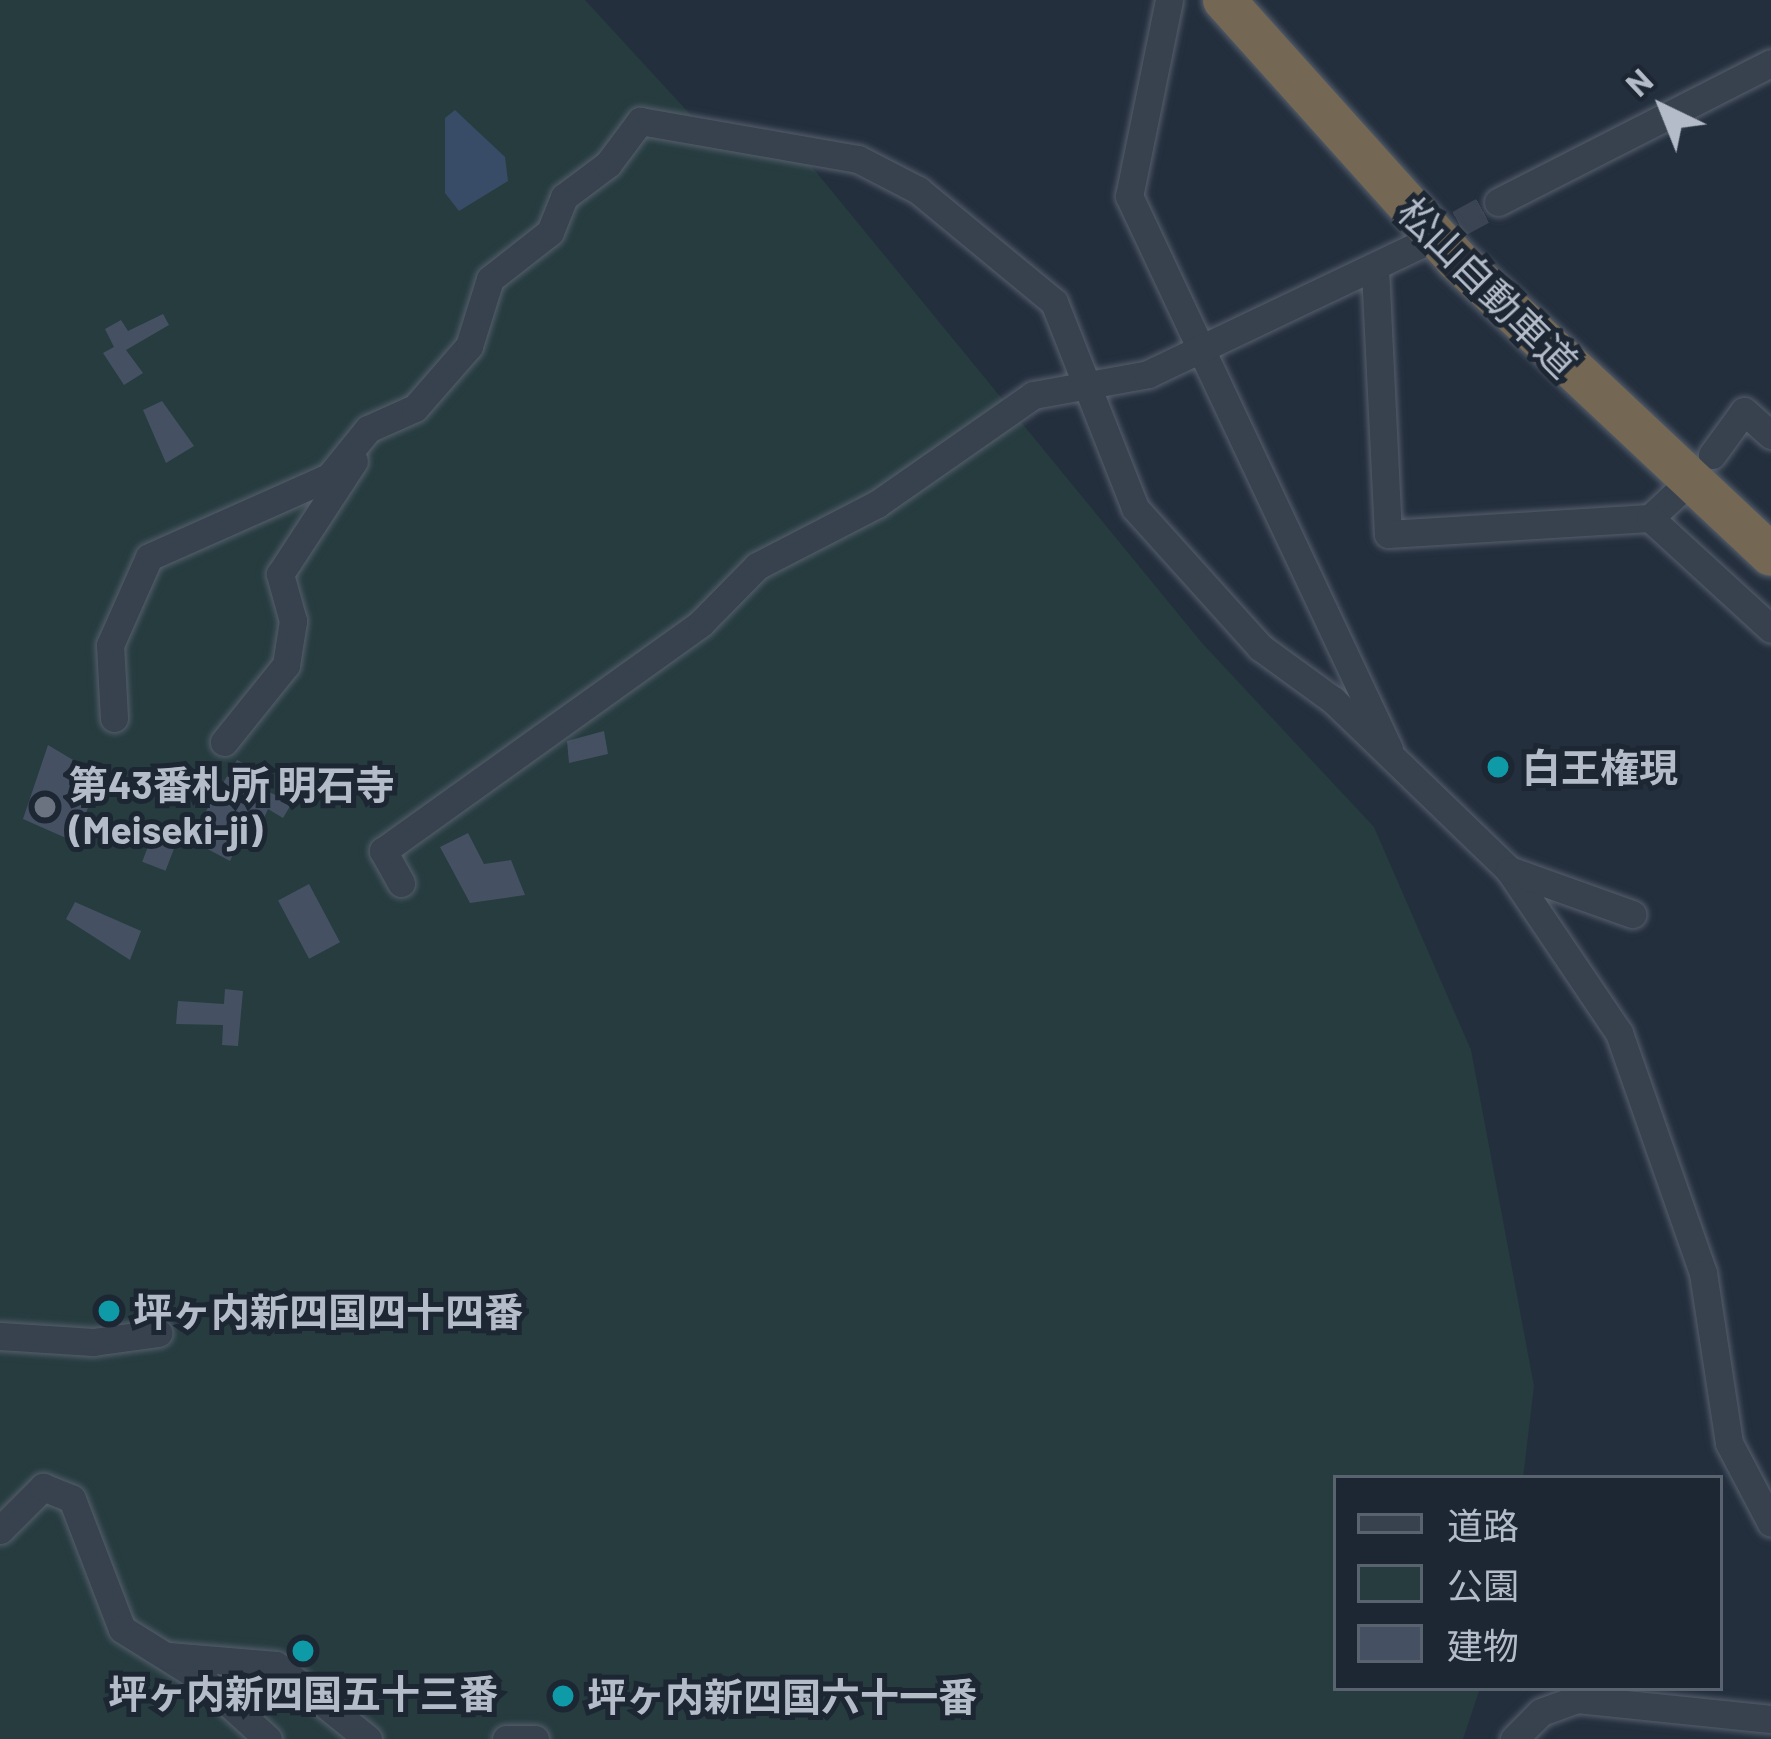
<!DOCTYPE html>
<html>
<head>
<meta charset="utf-8">
<style>
  body { margin:0 }
  #map { position:relative; width:1771px; height:1739px; overflow:hidden; background:#242f3e; font-family:Barlow,"Noto Sans JP",sans-serif }
  div>[style] { position:absolute }
  .green>* { inset:0; background:#263c3f }
  .water>* { inset:0; background:#394c67 }
  .building>* { inset:0; background:#455162; transform-origin:0 0 }
  .minor-tunnel>* { height:27px; margin-top:-13.5px; transform-origin:0; background:repeating-linear-gradient(90deg,#3a4453 0 27px,transparent 0 41px) }
  .roads { filter:drop-shadow(0 0 3px #565f6c) drop-shadow(0 0 3px #565f6c) }
  .minor>* { height:27px; margin:-13.5px; padding:0 13.5px; transform-origin:13.5px; border-radius:13.5px; background:#38414e }
  .highway>* { height:42px; margin:-21px; padding:0 21px; transform-origin:21px; border-radius:21px; background:#746855 }
  .dots>* { width:33px; height:33px; translate:-50% -50%; box-sizing:border-box; border:6px solid #1d2633; border-radius:50% }
  span { translate:-50% -50%; white-space:nowrap; text-align:center; line-height:1.15; -webkit-text-stroke:10px #1d2633; paint-order:stroke }
  .street-label { font-size:39px; color:#b4bcc9 }
  .poi-label { font-size:39px; color:#b4bcc9; font-weight:700 }
  .left { translate:0 -50%; text-align:left }
  .legend { position:absolute; left:1333px; top:1475px; width:390px; height:216px; box-sizing:border-box; background:#1d2633; border:3px solid #59626f; margin:0; padding:15px 21px; list-style:none; font-size:36px; color:#b4bcc9 }
  .legend li { display:flex; align-items:center; gap:24px; height:60px }
  .legend b { width:60px; border:3px solid #59626f }
  .north { position:absolute; left:1603px; top:48px; width:120px; height:120px; -webkit-text-stroke:9px #1d2633; paint-order:stroke; rotate:317deg; font-size:33px; font-weight:700; line-height:48px; text-align:center; color:#b4bcc9 }
  .north::after { content:''; display:block; margin:auto; width:42px; height:54px; background:#b4bcc9; clip-path:polygon(50% 0,100% 100%,50% 72%,0 100%) }
</style>
</head>
<body>
<div id="map">
  <div class="green">
    <div style="clip-path:polygon(0 0,585px 0,711px 137px,808px 162px,1202px 643px,1374px 827px,1471px 1050px,1534px 1386px,1523px 1478px,1336px 1478px,1336px 1688px,1480px 1688px,1463px 1739px,0 1739px)"></div>
  </div>
  <div class="water">
    <div style="clip-path:polygon(455px 110px,505px 157px,508px 181px,459px 211px,445px 193px,445px 118px)"></div>
  </div>
  <div class="building">
    <div style="clip-path:polygon(163px 314px,169px 325px,126px 350px,143px 373px,124px 385px,103px 353px,114px 347px,105px 329px,121px 320px,128px 331px)"></div>
    <div style="clip-path:polygon(162px 401px,194px 446px,166px 463px,143px 410px)"></div>
    <div style="clip-path:polygon(604px 731px,608px 754px,569px 763px,567px 741px)"></div>
    <div style="clip-path:polygon(48px 745px,100px 776px,75px 842px,23px 819px)"></div>
    <div style="clip-path:polygon(237px 760px,268px 775px,261px 788px,292px 803px,283px 818px,268px 809px,263px 820px,252px 816px,230px 861px,189px 839px)"></div>
    <div style="left:154px;top:831px;width:25px;height:33px;rotate:21deg"></div>
    <div style="clip-path:polygon(468px 833px,484px 864px,511px 860px,525px 895px,470px 903px,440px 847px)"></div>
    <div style="left:309px;top:884px;width:66px;height:35px;rotate:62deg"></div>
    <div style="clip-path:polygon(75px 902px,141px 931px,130px 960px,66px 919px)"></div>
    <div style="clip-path:polygon(225px 989px,243px 991px,238px 1046px,222px 1045px,223px 1025px,176px 1024px,178px 1001px,224px 1004px)"></div>
  </div>
  <div class="minor-tunnel">
    <div style="left:1423px;top:243px;width:85px;rotate:-28.7deg"></div>
  </div>
  <div class="roads">
    <div class="minor">
      <div style="left:1169px;top:0;width:200px;rotate:101.5deg"></div>
      <div style="left:1129px;top:196px;width:611px;rotate:64.82deg"></div>
      <div style="left:1498px;top:202px;width:306px;rotate:-27deg"></div>
      <div style="left:1375px;top:269px;width:265px;rotate:87.2deg"></div>
      <div style="left:1388px;top:534px;width:262px;rotate:-3.5deg"></div>
      <div style="left:1650px;top:518px;width:38px;rotate:-43deg"></div>
      <div style="left:1712px;top:455px;width:54px;rotate:-54deg"></div>
      <div style="left:1744px;top:411px;width:36px;rotate:42deg"></div>
      <div style="left:1650px;top:518px;width:164px;rotate:42.5deg"></div>
      <div style="left:114px;top:718px;width:73px;rotate:-93.1deg"></div>
      <div style="left:110px;top:645px;width:96px;rotate:-66.1deg"></div>
      <div style="left:149px;top:557px;width:197px;rotate:-24deg"></div>
      <div style="left:329px;top:477px;width:62px;rotate:-50.9deg"></div>
      <div style="left:368px;top:429px;width:51px;rotate:-24.1deg"></div>
      <div style="left:415px;top:408px;width:82px;rotate:-48.9deg"></div>
      <div style="left:469px;top:346px;width:70px;rotate:-72.6deg"></div>
      <div style="left:490px;top:279px;width:76px;rotate:-38.1deg"></div>
      <div style="left:550px;top:232px;width:38px;rotate:-68deg"></div>
      <div style="left:564px;top:197px;width:55px;rotate:-36.9deg"></div>
      <div style="left:608px;top:164px;width:54px;rotate:-53.3deg"></div>
      <div style="left:640px;top:121px;width:221px;rotate:9.9deg"></div>
      <div style="left:858px;top:159px;width:68px;rotate:27.3deg"></div>
      <div style="left:918px;top:190px;width:176px;rotate:39.5deg"></div>
      <div style="left:1054px;top:302px;width:221px;rotate:68.5deg"></div>
      <div style="left:1135px;top:508px;width:187px;rotate:48deg"></div>
      <div style="left:1260px;top:647px;width:90px;rotate:36deg"></div>
      <div style="left:1333px;top:700px;width:245px;rotate:44deg"></div>
      <div style="left:1509px;top:870px;width:197px;rotate:56deg"></div>
      <div style="left:1619px;top:1033px;width:254px;rotate:70.7deg"></div>
      <div style="left:1703px;top:1273px;width:172px;rotate:81.3deg"></div>
      <div style="left:1729px;top:1443px;width:90px;rotate:62.3deg"></div>
      <div style="left:224px;top:742px;width:99px;rotate:-51.2deg"></div>
      <div style="left:286px;top:665px;width:45px;rotate:-81deg"></div>
      <div style="left:293px;top:621px;width:49px;rotate:-105.5deg"></div>
      <div style="left:280px;top:574px;width:135px;rotate:-56.8deg"></div>
      <div style="left:1509px;top:870px;width:131px;rotate:19.7deg"></div>
      <div style="left:401px;top:883px;width:37px;rotate:-119deg"></div>
      <div style="left:383px;top:851px;width:391px;rotate:-35.6deg"></div>
      <div style="left:701px;top:623px;width:80px;rotate:-45.5deg"></div>
      <div style="left:757px;top:566px;width:135px;rotate:-27.3deg"></div>
      <div style="left:877px;top:504px;width:190px;rotate:-34.9deg"></div>
      <div style="left:1033px;top:395px;width:117px;rotate:-10.3deg"></div>
      <div style="left:1148px;top:374px;width:305px;rotate:-25.5deg"></div>
      <div style="left:0;top:1336px;width:93px;rotate:3.7deg"></div>
      <div style="left:93px;top:1342px;width:66px;rotate:-7.9deg"></div>
      <div style="left:0;top:1530px;width:61px;rotate:-45deg"></div>
      <div style="left:43px;top:1487px;width:31px;rotate:22deg"></div>
      <div style="left:72px;top:1499px;width:139px;rotate:69deg"></div>
      <div style="left:122px;top:1629px;width:94px;rotate:32deg"></div>
      <div style="left:202px;top:1679px;width:89px;rotate:42.3deg"></div>
      <div style="left:168px;top:1656px;width:108px;rotate:4.8deg"></div>
      <div style="left:276px;top:1665px;width:118px;rotate:38.8deg"></div>
      <div style="left:506px;top:1739px;width:29px"></div>
      <div style="left:1514px;top:1739px;width:38px;rotate:-45deg"></div>
      <div style="left:1541px;top:1712px;width:38px;rotate:-20deg"></div>
      <div style="left:1577px;top:1699px;width:195px;rotate:5.9deg"></div>
    </div>
    <div class="highway">
      <div style="left:1224px;top:0;width:348px;rotate:48.1deg"></div>
      <div style="left:1456px;top:259px;width:432px;rotate:43.2deg"></div>
    </div>
  </div>
  <div class="dots">
    <div style="left:1498px;top:767px;background:#0f9aa8"></div>
    <div style="left:45px;top:807px;background:#6b7280"></div>
    <div style="left:109px;top:1311px;background:#0f9aa8"></div>
    <div style="left:303px;top:1651px;background:#0f9aa8"></div>
    <div style="left:563px;top:1696px;background:#0f9aa8"></div>
  </div>
  <div class="street-label">
    <span style="left:1488px;top:287px;rotate:45deg">松山自動車道</span>
  </div>
  <div class="poi-label">
    <span class="left" style="left:1522px;top:767px">白王権現</span>
    <span class="left" style="left:69px;top:807px">第43番札所 明石寺<br>(Meiseki-ji)</span>
    <span class="left" style="left:133px;top:1311px">坪ヶ内新四国四十四番</span>
    <span style="left:303px;top:1693px">坪ヶ内新四国五十三番</span>
    <span class="left" style="left:587px;top:1696px">坪ヶ内新四国六十一番</span>
  </div>
  <ul class="legend">
  <li><b style="height:15px;background:#38414e"></b>道路</li>
  <li><b style="height:33px;background:#263c3f"></b>公園</li>
  <li><b style="height:33px;background:#455162"></b>建物</li>
  </ul>
  <div class="north">N</div>
</div>
</body>
</html>
